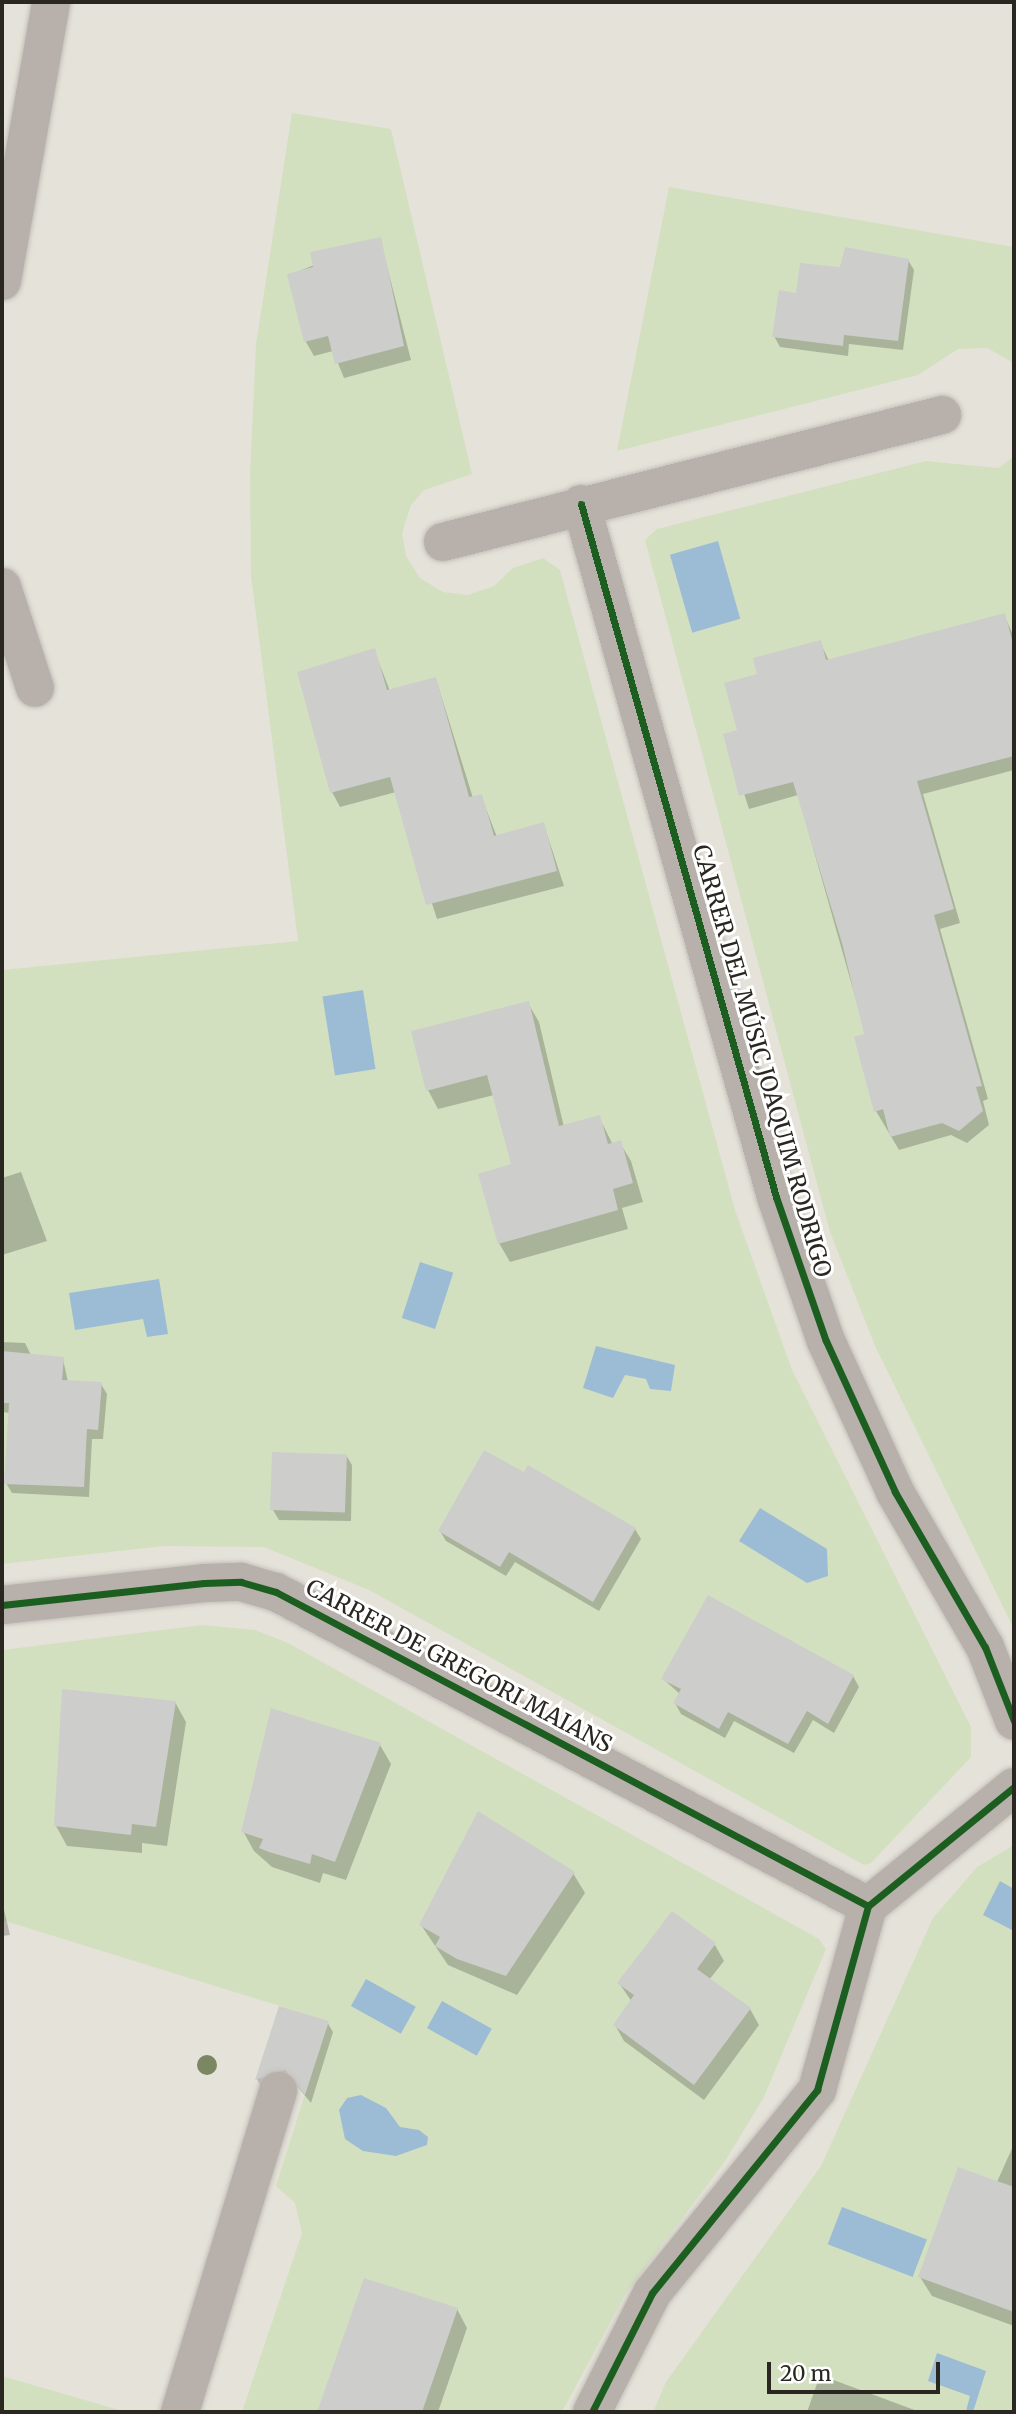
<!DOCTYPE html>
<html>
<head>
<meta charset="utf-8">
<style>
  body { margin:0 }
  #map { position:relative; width:1016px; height:2414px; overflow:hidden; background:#e5e2d9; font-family:Merriweather,serif }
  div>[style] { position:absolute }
  .green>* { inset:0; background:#d3e0c0 }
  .water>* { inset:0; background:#9bbcd4; transform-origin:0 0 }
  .shadow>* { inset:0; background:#0003 }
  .building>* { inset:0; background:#cdcdcc; transform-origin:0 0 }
  .roads { filter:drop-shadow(0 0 2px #c2c0b9) drop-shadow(0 0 2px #c2c0b9) }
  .street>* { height:38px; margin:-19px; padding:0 19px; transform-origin:19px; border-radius:19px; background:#b8b0aa }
  .cycleway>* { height:7px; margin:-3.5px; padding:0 3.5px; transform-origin:3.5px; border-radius:3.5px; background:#1b5e20 }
  .trees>* { width:20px; height:20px; margin:-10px; border-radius:50%; background:#7b8662 }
  span { translate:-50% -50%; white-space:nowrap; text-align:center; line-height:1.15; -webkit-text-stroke:6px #fff; paint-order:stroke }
  .street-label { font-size:23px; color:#292720 }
  .frame { position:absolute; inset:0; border:4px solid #292720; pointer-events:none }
  .scale { position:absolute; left:767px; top:2362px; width:173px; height:32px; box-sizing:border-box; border:4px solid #292720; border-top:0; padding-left:9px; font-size:21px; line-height:24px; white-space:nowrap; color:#292720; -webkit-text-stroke:5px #fff; paint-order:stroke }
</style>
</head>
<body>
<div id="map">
  <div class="green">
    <div style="clip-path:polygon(292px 113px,391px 129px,472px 474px,424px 490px,411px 505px,402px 533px,406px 556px,420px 578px,443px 592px,468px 595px,494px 586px,513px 568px,543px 558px,560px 570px,735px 1210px,792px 1370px,971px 1727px,971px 1757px,871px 1863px,864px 1865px,369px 1590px,264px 1547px,164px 1546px,2px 1564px,2px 970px,298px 941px,251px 576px,250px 474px,256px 344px)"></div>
    <div style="clip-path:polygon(669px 187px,1014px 247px,1014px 363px,987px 348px,958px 349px,918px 375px,617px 451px)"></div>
    <div style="clip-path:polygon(1014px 456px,1014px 1629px,875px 1346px,830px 1232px,645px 540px,657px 529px,926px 461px,999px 468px)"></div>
    <div style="clip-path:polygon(202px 1625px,255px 1630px,288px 1643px,819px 1939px,826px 1949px,764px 2097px,724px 2163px,626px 2293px,562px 2412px,242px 2412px,302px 2233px,295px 2203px,276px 2186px,328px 2021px,2px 1920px,2px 1650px)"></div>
    <div style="clip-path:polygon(1014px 1845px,1014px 2412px,653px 2412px,666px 2382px,821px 2166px,933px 1918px,977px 1867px)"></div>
    <div style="clip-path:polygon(2px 2376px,126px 2412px,2px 2412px)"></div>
  </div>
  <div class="water">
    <div style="left:718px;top:541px;width:81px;height:50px;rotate:74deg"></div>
    <div style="left:363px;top:990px;width:80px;height:41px;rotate:81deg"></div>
    <div style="left:420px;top:1262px;width:35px;height:59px;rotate:18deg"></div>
    <div style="clip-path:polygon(159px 1279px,168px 1334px,147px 1337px,143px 1319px,75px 1330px,69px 1293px)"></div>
    <div style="clip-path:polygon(596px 1346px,675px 1365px,671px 1391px,650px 1389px,646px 1379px,625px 1375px,613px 1398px,583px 1388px)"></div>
    <div style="clip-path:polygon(760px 1508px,827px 1549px,828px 1576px,807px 1583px,739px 1541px)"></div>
    <div style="clip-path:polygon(1000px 1881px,1014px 1889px,1014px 1931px,983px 1915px)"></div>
    <div style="left:366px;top:1979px;width:57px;height:31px;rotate:29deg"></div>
    <div style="left:442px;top:2001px;width:57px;height:31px;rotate:29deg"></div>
    <div style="clip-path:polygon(361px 2095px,386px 2108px,400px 2127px,419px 2130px,428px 2137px,427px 2145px,396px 2156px,363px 2151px,345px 2139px,339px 2110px,347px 2098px)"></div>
    <div style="left:842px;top:2207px;width:91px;height:40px;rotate:21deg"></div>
    <div style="clip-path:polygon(937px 2353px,986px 2371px,973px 2412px,966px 2411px,970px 2396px,928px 2381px)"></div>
  </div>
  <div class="shadow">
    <div style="clip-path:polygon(380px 239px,411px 360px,344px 378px,333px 351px,314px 356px,306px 342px,289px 275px)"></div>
    <div style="clip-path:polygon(908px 260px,914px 270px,903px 350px,849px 344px,848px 356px,780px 347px,774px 336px,842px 269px)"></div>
    <div style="clip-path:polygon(1004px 615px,1014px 637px,1014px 770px,923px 794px,960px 923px,940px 929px,988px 1099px,983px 1101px,989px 1125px,967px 1143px,951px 1135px,899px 1150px,876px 1111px,866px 1035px,798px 795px,749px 809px,725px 735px,739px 732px,760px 675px,820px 642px,829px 661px)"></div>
    <div style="clip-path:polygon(374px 650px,390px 691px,436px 679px,473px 798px,481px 796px,497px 837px,544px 825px,564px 886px,437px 919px,396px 792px,340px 807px,332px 792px)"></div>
    <div style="clip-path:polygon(528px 1003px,539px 1022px,564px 1127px,599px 1117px,613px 1145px,620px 1143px,631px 1161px,643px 1202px,622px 1208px,628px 1229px,510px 1262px,499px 1243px,513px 1165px,494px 1095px,438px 1109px,428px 1090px)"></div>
    <div style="clip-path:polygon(21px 1172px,47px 1241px,2px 1255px,2px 1178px)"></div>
    <div style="clip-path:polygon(2px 1342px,25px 1343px,31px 1355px,63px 1359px,68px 1382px,101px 1384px,107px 1394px,103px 1439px,92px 1439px,89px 1497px,12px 1493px,6px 1483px,10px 1413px,2px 1412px)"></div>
    <div style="clip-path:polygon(346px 1455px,352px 1465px,351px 1521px,279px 1520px,273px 1510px)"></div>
    <div style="clip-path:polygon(635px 1529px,641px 1539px,599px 1611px,515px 1562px,506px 1576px,446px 1541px,440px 1531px)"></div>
    <div style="clip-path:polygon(853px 1676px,859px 1687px,834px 1733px,813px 1720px,794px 1753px,734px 1721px,725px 1738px,681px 1714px,675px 1703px,680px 1694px,663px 1679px)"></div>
    <div style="clip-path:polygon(175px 1702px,186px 1722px,167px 1846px,142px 1843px,142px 1853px,67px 1846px,56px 1826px)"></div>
    <div style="clip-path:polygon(380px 1745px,391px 1764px,346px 1880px,323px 1873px,320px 1883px,272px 1867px,254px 1851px,243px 1831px)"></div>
    <div style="clip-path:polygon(573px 1873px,585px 1893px,517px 1995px,448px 1965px,421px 1925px)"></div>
    <div style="clip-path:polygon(2px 1901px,10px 1935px,2px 1936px)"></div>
    <div style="clip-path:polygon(715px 1945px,724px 1961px,709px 1980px,750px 2009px,759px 2025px,704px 2100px,624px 2041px,615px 2025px,632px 2002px,619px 1983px)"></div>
    <div style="clip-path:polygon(280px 2008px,327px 2022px,333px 2032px,311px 2103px,292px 2080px,262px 2089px,257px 2079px)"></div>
    <div style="clip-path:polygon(1014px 2144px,1014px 2326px,932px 2296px,920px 2277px,997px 2182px)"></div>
    <div style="clip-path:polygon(365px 2280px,457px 2309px,467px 2328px,438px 2412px,319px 2412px)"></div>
    <div style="clip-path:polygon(820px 2375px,920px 2412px,807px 2412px)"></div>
  </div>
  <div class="building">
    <div style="clip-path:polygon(381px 237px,404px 346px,335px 364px,328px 336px,304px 342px,287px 274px,313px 267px,310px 252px)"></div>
    <div style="clip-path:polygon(845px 247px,909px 259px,898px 341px,844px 335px,843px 346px,772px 337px,779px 290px,796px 293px,800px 263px,840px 267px)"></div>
    <div style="clip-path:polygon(1005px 613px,1014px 648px,1014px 756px,917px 781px,954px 909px,934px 915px,982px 1086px,976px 1087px,983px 1111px,959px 1131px,942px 1123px,890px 1137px,883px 1109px,874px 1112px,854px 1037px,864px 1034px,842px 943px,793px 782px,739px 796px,723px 734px,737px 730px,724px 683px,757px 674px,753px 658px,821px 640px,826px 660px)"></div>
    <div style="clip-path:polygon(375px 648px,387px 690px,436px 677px,469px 797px,482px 794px,494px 836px,544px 822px,557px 871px,426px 905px,390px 777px,330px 793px,297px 672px)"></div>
    <div style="clip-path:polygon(529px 1001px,559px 1126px,600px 1115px,608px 1144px,621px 1140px,633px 1183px,613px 1189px,618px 1210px,498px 1244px,478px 1174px,511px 1164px,487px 1075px,426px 1091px,411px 1031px)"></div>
    <div style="clip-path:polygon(2px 1351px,64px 1357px,62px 1380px,102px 1382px,98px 1430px,87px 1429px,84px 1487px,4px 1484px,9px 1403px,2px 1403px)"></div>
    <div style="clip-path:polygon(484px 1450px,524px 1472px,528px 1465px,636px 1528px,593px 1602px,509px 1552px,500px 1567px,438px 1531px)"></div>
    <div style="left:272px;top:1452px;width:75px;height:58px;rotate:2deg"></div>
    <div style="clip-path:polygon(708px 1595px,854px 1675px,828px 1724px,807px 1711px,788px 1744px,728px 1712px,719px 1729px,673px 1703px,681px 1689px,661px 1679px)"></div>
    <div style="clip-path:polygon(62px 1689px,176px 1701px,156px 1827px,132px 1824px,131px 1835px,54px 1826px)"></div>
    <div style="clip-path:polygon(271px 1708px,381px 1743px,335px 1862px,312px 1854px,310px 1864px,269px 1852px,259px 1848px,263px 1839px,241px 1832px)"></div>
    <div style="clip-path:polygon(478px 1811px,575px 1872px,506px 1976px,457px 1959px,435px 1946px,440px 1937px,419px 1925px)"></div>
    <div style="clip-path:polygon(672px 1911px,716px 1943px,697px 1969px,751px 2008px,694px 2085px,613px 2025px,634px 1995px,617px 1983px)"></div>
    <div style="clip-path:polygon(279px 2006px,329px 2021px,305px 2095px,285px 2070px,255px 2080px)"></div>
    <div style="clip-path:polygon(958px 2167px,1014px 2187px,1014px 2312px,918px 2277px)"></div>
    <div style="clip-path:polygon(364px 2278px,458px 2308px,422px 2412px,317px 2412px)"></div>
  </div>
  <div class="roads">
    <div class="street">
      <div style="left:2px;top:281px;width:283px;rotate:-80deg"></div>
      <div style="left:581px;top:504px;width:720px;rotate:74.28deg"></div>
      <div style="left:776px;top:1197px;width:152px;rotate:70.9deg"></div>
      <div style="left:826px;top:1341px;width:166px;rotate:65.4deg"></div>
      <div style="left:895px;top:1492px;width:179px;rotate:59.9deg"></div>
      <div style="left:985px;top:1647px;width:79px;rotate:68.6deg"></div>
      <div style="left:443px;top:542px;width:515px;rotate:-14.28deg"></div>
      <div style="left:2px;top:587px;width:106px;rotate:71.9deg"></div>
      <div style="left:2px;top:1605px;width:203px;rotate:-6.2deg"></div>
      <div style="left:204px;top:1583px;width:37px;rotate:-2deg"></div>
      <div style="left:241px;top:1582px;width:36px;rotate:16deg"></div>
      <div style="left:276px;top:1592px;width:670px;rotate:27.94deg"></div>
      <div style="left:180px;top:2412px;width:336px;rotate:-73deg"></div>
      <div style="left:592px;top:2412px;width:133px;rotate:-63.2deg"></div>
      <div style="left:652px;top:2293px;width:262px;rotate:-50.9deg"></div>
      <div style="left:817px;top:2090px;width:191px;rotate:-74.5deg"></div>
      <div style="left:868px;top:1906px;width:188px;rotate:-39.2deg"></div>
    </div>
  </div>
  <div class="cycleway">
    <div style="left:581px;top:504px;width:720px;rotate:74.28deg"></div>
    <div style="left:776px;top:1197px;width:152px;rotate:70.9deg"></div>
    <div style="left:826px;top:1341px;width:166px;rotate:65.4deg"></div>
    <div style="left:895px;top:1492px;width:179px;rotate:59.9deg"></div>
    <div style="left:985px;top:1647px;width:79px;rotate:68.6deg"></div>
    <div style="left:2px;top:1605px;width:203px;rotate:-6.2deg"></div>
    <div style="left:204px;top:1583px;width:37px;rotate:-2deg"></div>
    <div style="left:241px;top:1582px;width:36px;rotate:16deg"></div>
    <div style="left:276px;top:1592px;width:670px;rotate:27.94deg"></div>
    <div style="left:592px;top:2412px;width:133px;rotate:-63.2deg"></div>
    <div style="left:652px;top:2293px;width:262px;rotate:-50.9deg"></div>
    <div style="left:817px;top:2090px;width:191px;rotate:-74.5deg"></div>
    <div style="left:868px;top:1906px;width:188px;rotate:-39.2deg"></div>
  </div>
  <div class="trees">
    <div style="left:207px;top:2065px"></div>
  </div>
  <div class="street-label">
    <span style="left:762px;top:1061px;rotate:74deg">CARRER DEL MÚSIC JOAQUIM RODRIGO</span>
    <span style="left:459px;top:1666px;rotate:28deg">CARRER DE GREGORI MAIANS</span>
  </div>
  <div class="frame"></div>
  <div class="scale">20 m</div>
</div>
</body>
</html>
